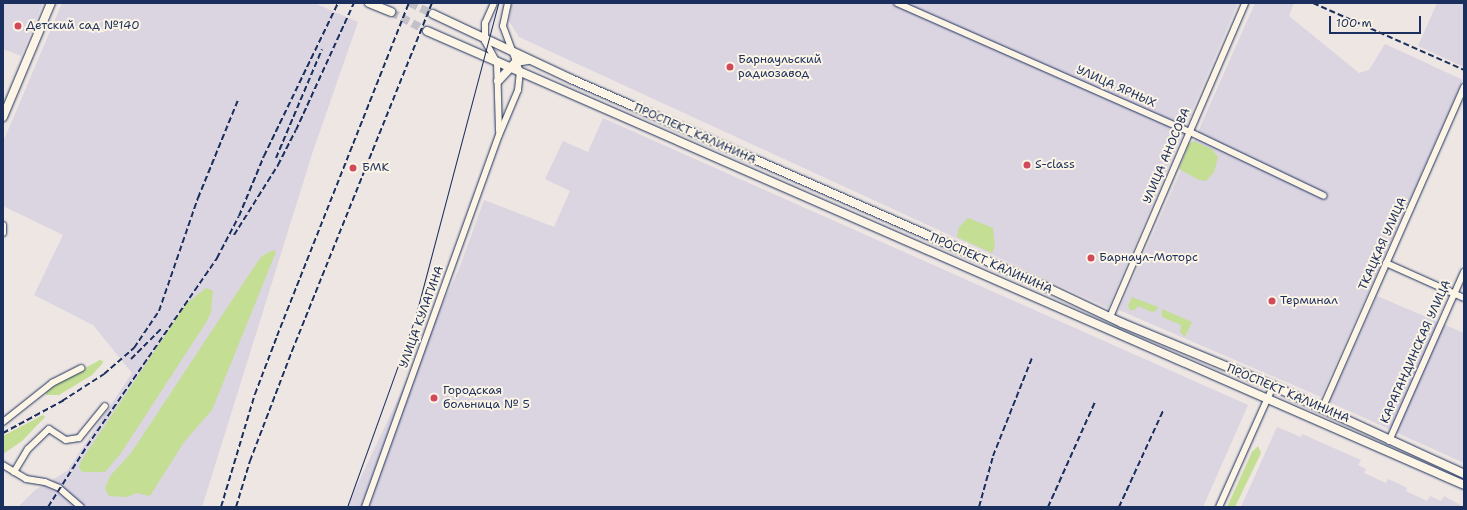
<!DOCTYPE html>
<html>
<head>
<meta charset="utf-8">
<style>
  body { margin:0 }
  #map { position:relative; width:1467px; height:510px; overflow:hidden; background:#ede6e3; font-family:"Shantell Sans",sans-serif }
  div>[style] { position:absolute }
  .built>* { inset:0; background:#dbd4e1 }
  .green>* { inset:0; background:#c4de94 }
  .secondary-tunnel>* { height:8px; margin-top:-4px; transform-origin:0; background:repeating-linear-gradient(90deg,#c3c1c8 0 8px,transparent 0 12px) }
  .roads { filter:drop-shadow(0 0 1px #1b2f5e) drop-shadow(0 0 1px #1b2f5e) }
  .minor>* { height:6px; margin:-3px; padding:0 3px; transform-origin:3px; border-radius:3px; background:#fcf5e5 }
  .secondary>* { height:8px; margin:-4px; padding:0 4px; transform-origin:4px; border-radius:4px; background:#fcf5e5 }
  .tram>* { height:1px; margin:-0.5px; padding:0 0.5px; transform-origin:0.5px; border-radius:0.5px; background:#1b2f5e }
  .rail>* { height:2px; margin-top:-1px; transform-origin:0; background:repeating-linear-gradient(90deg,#1b2f5e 0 6px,transparent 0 9px) }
  .dots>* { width:11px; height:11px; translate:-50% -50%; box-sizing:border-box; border:2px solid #fcf5e5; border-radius:50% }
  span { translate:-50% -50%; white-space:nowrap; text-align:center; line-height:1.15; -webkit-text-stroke:4px #fcf5e5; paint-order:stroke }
  .poi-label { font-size:12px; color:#1b2f5e }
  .left { translate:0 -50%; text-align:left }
  .street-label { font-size:12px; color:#1b2f5e }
  .frame { position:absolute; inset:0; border:4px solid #1b2f5e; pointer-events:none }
  .scale { position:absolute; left:1329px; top:16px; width:92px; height:18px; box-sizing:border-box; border:2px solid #1b2f5e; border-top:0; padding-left:5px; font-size:12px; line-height:14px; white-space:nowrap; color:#1b2f5e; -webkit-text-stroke:3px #fcf5e5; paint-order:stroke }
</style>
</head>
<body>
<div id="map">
  <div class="built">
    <div style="clip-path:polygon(3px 3px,43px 3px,21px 56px,3px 49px)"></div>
    <div style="clip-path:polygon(62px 3px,314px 3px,358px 22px,313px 151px,202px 507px,18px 507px,35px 490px,67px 471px,132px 373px,93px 325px,34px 295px,63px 235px,3px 206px,3px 142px)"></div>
    <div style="clip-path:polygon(512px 3px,1238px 3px,1108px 308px,519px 37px,509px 21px)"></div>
    <div style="clip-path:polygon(1255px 3px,1294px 3px,1289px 16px,1359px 73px,1369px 70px,1385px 44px,1463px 80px,1321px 397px,1119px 310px)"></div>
    <div style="clip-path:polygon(1437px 3px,1464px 4px,1464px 67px,1418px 46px)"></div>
    <div style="clip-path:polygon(603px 118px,1248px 405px,1203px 507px,347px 507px,459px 269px,484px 200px,554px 227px,570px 191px,545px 179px,563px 141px,588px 152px)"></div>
    <div style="clip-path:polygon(1377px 296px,1464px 333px,1464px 463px,1329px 402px)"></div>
    <div style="clip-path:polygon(1277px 427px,1301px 437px,1302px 434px,1361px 460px,1358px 465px,1366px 469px,1364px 473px,1386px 483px,1388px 479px,1397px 483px,1407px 488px,1406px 491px,1427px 501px,1430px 496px,1441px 501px,1444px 496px,1464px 507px,1241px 507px)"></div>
  </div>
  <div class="green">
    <div style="clip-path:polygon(1193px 141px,1212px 149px,1218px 157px,1214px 172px,1206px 181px,1199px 180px,1179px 169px,1189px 144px)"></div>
    <div style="clip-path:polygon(968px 218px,993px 228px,995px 246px,992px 253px,957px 237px,959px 227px)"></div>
    <div style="clip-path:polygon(273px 250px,276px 252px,212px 410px,184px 442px,150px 496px,137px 493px,127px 497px,109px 496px,105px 488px,110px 476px,131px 453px,256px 264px,262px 256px)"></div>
    <div style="clip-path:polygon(206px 288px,213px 291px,211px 312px,207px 321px,121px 453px,105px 472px,82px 472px,79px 467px,81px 461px,186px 304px)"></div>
    <div style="clip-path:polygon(1132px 297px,1158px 307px,1156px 311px,1152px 312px,1138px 306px,1135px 310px,1130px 310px,1128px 306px)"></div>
    <div style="clip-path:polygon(1162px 309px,1192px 322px,1185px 337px,1180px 332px,1181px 325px,1162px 317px)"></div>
    <div style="clip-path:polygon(100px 360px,103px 361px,102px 364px,92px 375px,59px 395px,46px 395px,46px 392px,61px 381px)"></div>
    <div style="clip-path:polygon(43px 415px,45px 417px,22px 441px,3px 454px,3px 436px)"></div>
    <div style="clip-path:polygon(1258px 446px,1261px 453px,1235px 507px,1227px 507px,1252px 452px)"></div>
  </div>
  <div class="secondary-tunnel">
    <div style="left:410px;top:3px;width:25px;rotate:26deg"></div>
    <div style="left:391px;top:12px;width:41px;rotate:27.8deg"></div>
  </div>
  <div class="roads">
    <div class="minor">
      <div style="left:494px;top:3px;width:22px;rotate:114deg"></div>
      <div style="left:485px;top:23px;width:18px;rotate:90deg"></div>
      <div style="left:485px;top:41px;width:25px;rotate:61deg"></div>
      <div style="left:497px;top:63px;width:68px;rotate:88.3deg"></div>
      <div style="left:897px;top:3px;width:320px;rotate:23.8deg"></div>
      <div style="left:1190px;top:132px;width:148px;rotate:25.5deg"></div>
      <div style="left:3px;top:225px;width:8px;rotate:90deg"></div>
      <div style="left:1386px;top:263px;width:85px;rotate:24.2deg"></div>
      <div style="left:1110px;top:317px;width:342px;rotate:-66.7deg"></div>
      <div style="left:1322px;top:409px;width:352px;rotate:-66.2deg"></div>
      <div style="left:3px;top:422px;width:63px;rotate:-38.5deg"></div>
      <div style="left:52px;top:383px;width:33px;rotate:-27deg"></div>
      <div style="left:1389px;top:441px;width:185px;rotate:-66.1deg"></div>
      <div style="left:3px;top:465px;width:27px;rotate:31deg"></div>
      <div style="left:26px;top:479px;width:19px;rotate:9deg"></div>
      <div style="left:45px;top:482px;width:15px;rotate:23deg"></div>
      <div style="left:59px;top:488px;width:29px;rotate:41deg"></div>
      <div style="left:14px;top:472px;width:27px;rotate:-59deg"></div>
      <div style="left:28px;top:449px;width:29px;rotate:-44deg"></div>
      <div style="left:49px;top:429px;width:20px;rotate:33deg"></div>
      <div style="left:66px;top:440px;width:13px;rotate:-9deg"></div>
      <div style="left:79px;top:438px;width:41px;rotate:-50.9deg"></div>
      <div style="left:365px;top:507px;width:395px;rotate:-70.2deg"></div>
      <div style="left:499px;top:135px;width:49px;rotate:-67.1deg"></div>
      <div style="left:518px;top:90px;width:18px;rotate:-84deg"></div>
      <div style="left:520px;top:72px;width:49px;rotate:-110.3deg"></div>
      <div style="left:503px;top:26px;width:24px;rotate:-78deg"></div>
      <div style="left:1219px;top:507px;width:133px;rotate:-65.9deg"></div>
    </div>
    <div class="secondary">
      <div style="left:369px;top:3px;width:24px;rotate:22deg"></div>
      <div style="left:433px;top:14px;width:153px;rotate:25.2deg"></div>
      <div style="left:571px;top:79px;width:516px;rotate:23.64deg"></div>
      <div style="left:1044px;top:286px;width:86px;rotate:25.4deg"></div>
      <div style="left:1122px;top:323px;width:164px;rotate:22.6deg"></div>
      <div style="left:1273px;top:386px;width:210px;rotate:24.7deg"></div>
      <div style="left:427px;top:31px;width:1132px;rotate:23.64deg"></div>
      <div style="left:498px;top:81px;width:26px;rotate:-47deg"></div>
      <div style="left:516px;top:62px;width:12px;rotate:-9deg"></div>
      <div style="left:3px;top:117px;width:124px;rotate:-67.2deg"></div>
    </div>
  </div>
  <div class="tram">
    <div style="left:347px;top:507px;width:201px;rotate:-70.2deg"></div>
    <div style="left:415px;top:318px;width:326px;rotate:-75.2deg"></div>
  </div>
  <div class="rail">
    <div style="left:1313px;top:3px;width:165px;rotate:23.9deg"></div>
    <div style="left:276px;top:158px;width:118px;rotate:-67.1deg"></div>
    <div style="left:234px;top:235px;width:83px;rotate:-57.8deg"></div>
    <div style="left:278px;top:165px;width:39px;rotate:-63deg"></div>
    <div style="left:296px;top:130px;width:140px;rotate:-65.5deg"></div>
    <div style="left:131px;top:359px;width:44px;rotate:-45deg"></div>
    <div style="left:62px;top:401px;width:50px;rotate:-32.7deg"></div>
    <div style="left:104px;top:374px;width:40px;rotate:-41deg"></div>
    <div style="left:134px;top:348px;width:45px;rotate:-56deg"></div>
    <div style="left:159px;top:311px;width:120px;rotate:-71deg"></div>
    <div style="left:198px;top:198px;width:106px;rotate:-67.8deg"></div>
    <div style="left:3px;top:433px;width:72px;rotate:-28.4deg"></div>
    <div style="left:48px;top:507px;width:72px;rotate:-57.4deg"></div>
    <div style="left:87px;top:446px;width:229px;rotate:-55.3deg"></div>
    <div style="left:217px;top:258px;width:47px;rotate:-62.4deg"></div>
    <div style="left:239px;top:216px;width:65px;rotate:-67.4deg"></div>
    <div style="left:264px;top:156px;width:170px;rotate:-64.2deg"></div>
    <div style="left:221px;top:507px;width:118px;rotate:-73.3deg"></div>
    <div style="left:255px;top:394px;width:62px;rotate:-69.2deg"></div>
    <div style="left:277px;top:336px;width:358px;rotate:-68.4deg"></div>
    <div style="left:236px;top:507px;width:48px;rotate:-73.1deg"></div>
    <div style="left:250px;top:461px;width:118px;rotate:-69.1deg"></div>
    <div style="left:292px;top:351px;width:375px;rotate:-68.1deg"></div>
    <div style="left:979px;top:507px;width:53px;rotate:-74.6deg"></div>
    <div style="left:993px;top:456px;width:105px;rotate:-68.3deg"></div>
    <div style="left:1048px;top:507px;width:115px;rotate:-65.9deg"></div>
    <div style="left:1119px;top:507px;width:106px;rotate:-65.4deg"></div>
  </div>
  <div class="dots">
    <div style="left:18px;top:26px;background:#d1495b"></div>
    <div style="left:730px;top:67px;background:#d1495b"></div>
    <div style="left:1027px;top:165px;background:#d1495b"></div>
    <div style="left:353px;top:168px;background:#d1495b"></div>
    <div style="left:1091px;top:258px;background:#d1495b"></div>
    <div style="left:1272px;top:301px;background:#d1495b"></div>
    <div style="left:434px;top:398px;background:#d1495b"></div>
  </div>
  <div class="poi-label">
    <span class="left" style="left:26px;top:26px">Детский сад №140</span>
    <span class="left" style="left:738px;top:67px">Барнаульский<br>радиозавод</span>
    <span class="left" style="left:1035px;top:165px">S-class</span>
    <span class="left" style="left:362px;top:168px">БМК</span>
    <span class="left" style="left:1099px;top:258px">Барнаул-Моторс</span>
    <span class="left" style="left:1280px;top:301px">Терминал</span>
    <span class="left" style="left:443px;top:398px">Городская<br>больница № 5</span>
  </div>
  <div class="street-label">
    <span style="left:1116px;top:87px;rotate:24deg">УЛИЦА ЯРНЫХ</span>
    <span style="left:695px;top:134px;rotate:24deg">ПРОСПЕКТ КАЛИНИНА</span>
    <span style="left:1167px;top:156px;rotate:-67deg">УЛИЦА АНОСОВА</span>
    <span style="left:1383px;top:244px;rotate:-66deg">ТКАЦКАЯ УЛИЦА</span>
    <span style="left:991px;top:264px;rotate:24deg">ПРОСПЕКТ КАЛИНИНА</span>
    <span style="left:422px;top:317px;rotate:-70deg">УЛИЦА КУЛАГИНА</span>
    <span style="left:1416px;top:352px;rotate:-66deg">КАРАГАНДИНСКАЯ УЛИЦА</span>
    <span style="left:1288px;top:394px;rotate:23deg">ПРОСПЕКТ КАЛИНИНА</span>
  </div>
  <div class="frame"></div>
  <div class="scale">100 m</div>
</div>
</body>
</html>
